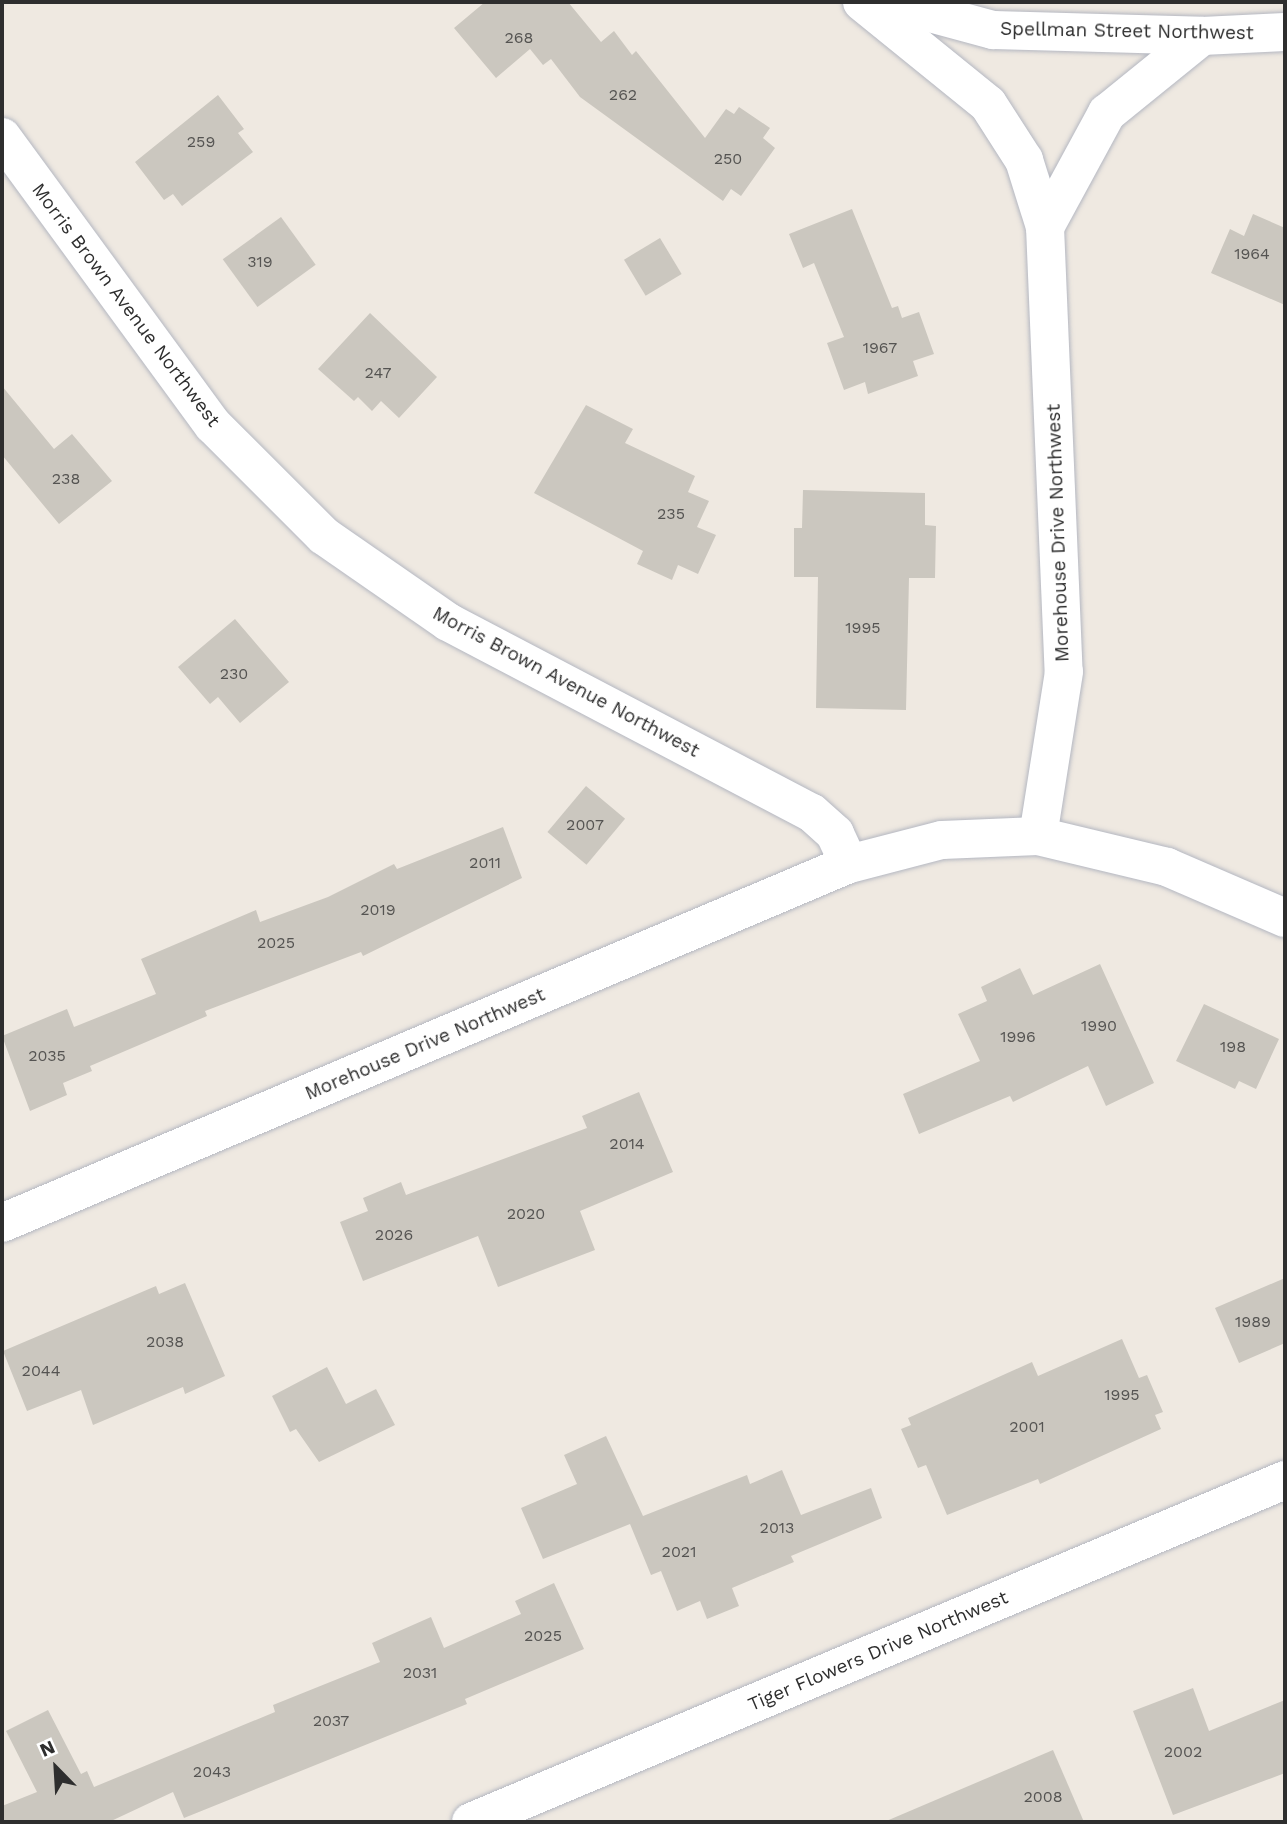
<!DOCTYPE html>
<html>
<head>
<meta charset="utf-8">
<style>
  body { margin:0 }
  #map { position:relative; width:1287px; height:1824px; overflow:hidden; background:#efe9e1; font-family:"Work Sans",sans-serif }
  div>[style] { position:absolute }
  .building>* { inset:0; background:#cbc7bf; transform-origin:0 0 }
  .roads { filter:drop-shadow(0 0 2px #b4b7c1) drop-shadow(0 0 2px #b4b7c1) }
  .minor>* { height:38px; margin:-19px; padding:0 19px; transform-origin:19px; border-radius:19px; background:#fff }
  span { translate:-50% -50%; white-space:nowrap; text-align:center; line-height:1.15; -webkit-text-stroke:5px #fff; paint-order:stroke }
  .number-label { font-size:16px; color:#555452 }
  .number-label span { -webkit-text-stroke-width:0 }
  .street-label { font-size:19px; color:#2e2e2e }
  .frame { position:absolute; inset:0; border:4px solid #2e2e2e; pointer-events:none }
  .north { position:absolute; left:21px; top:1733px; width:70px; height:70px; -webkit-text-stroke:5px #fff; paint-order:stroke; rotate:336deg; font-size:19px; font-weight:700; line-height:28px; text-align:center; color:#2e2e2e }
  .north::after { content:''; display:block; margin:auto; width:24px; height:32px; background:#2e2e2e; clip-path:polygon(50% 0,100% 100%,50% 72%,0 100%) }
</style>
</head>
<body>
<div id="map">
  <div class="building">
    <div style="clip-path:polygon(485px 2px,568px 2px,601px 42px,614px 31px,632px 55px,636px 51px,705px 138px,726px 109px,734px 114px,739px 107px,770px 128px,763px 138px,775px 148px,741px 196px,731px 189px,723px 201px,580px 97px,551px 59px,543px 65px,530px 49px,496px 78px,454px 28px)"></div>
    <div style="clip-path:polygon(218px 95px,244px 129px,238px 133px,253px 152px,182px 206px,173px 194px,164px 200px,135px 162px)"></div>
    <div style="clip-path:polygon(852px 209px,892px 308px,898px 306px,902px 318px,919px 312px,934px 354px,913px 361px,918px 376px,868px 394px,865px 382px,844px 390px,827px 343px,844px 337px,814px 263px,803px 268px,789px 234px)"></div>
    <div style="clip-path:polygon(1253px 214px,1285px 228px,1285px 305px,1211px 273px,1230px 229px,1244px 236px)"></div>
    <div style="left:281px;top:217px;width:59px;height:72px;rotate:54deg"></div>
    <div style="left:660px;top:238px;width:42px;height:42px;rotate:59deg"></div>
    <div style="clip-path:polygon(370px 313px,437px 377px,399px 418px,381px 401px,372px 411px,358px 397px,354px 401px,318px 369px)"></div>
    <div style="clip-path:polygon(2px 386px,54px 449px,72px 434px,112px 481px,59px 524px,2px 455px)"></div>
    <div style="clip-path:polygon(586px 405px,633px 429px,625px 443px,695px 476px,688px 492px,709px 501px,697px 527px,716px 535px,698px 574px,678px 565px,672px 580px,637px 564px,643px 551px,534px 493px)"></div>
    <div style="clip-path:polygon(803px 490px,925px 493px,925px 525px,936px 526px,935px 578px,909px 578px,906px 710px,816px 708px,818px 577px,794px 577px,794px 528px,802px 528px)"></div>
    <div style="clip-path:polygon(235px 619px,289px 682px,240px 723px,218px 697px,210px 704px,178px 667px)"></div>
    <div style="left:586px;top:786px;width:51px;height:60px;rotate:40deg"></div>
    <div style="clip-path:polygon(503px 827px,522px 878px,363px 956px,361px 952px,205px 1011px,207px 1016px,90px 1066px,92px 1071px,63px 1083px,67px 1095px,30px 1111px,2px 1036px,67px 1009px,74px 1027px,156px 994px,141px 959px,256px 910px,260px 922px,328px 897px,394px 864px,397px 869px)"></div>
    <div style="clip-path:polygon(1100px 964px,1154px 1083px,1106px 1106px,1088px 1066px,1013px 1102px,1010px 1096px,919px 1134px,903px 1094px,980px 1061px,958px 1014px,987px 1001px,981px 987px,1020px 968px,1033px 995px)"></div>
    <div style="clip-path:polygon(1204px 1004px,1279px 1039px,1256px 1089px,1239px 1081px,1235px 1089px,1176px 1061px)"></div>
    <div style="clip-path:polygon(639px 1092px,673px 1172px,580px 1211px,595px 1250px,498px 1287px,478px 1236px,363px 1281px,340px 1222px,368px 1211px,363px 1198px,401px 1182px,406px 1195px,587px 1128px,582px 1116px)"></div>
    <div style="clip-path:polygon(1285px 1278px,1285px 1343px,1239px 1363px,1215px 1308px)"></div>
    <div style="clip-path:polygon(185px 1283px,225px 1376px,185px 1394px,183px 1387px,93px 1425px,81px 1390px,27px 1411px,3px 1351px,156px 1286px,159px 1294px)"></div>
    <div style="clip-path:polygon(1122px 1339px,1139px 1378px,1147px 1375px,1163px 1412px,1155px 1415px,1161px 1429px,1040px 1484px,1038px 1479px,947px 1515px,926px 1465px,918px 1468px,901px 1429px,911px 1425px,908px 1418px,1032px 1362px,1038px 1376px)"></div>
    <div style="clip-path:polygon(327px 1367px,346px 1404px,376px 1389px,395px 1425px,319px 1462px,296px 1429px,290px 1432px,272px 1396px)"></div>
    <div style="clip-path:polygon(606px 1436px,643px 1516px,747px 1475px,750px 1484px,782px 1470px,801px 1515px,871px 1488px,882px 1518px,791px 1556px,794px 1562px,732px 1588px,739px 1606px,707px 1619px,700px 1601px,677px 1611px,661px 1571px,651px 1575px,630px 1524px,543px 1559px,521px 1508px,577px 1484px,564px 1455px)"></div>
    <div style="clip-path:polygon(554px 1583px,584px 1649px,465px 1699px,467px 1704px,184px 1818px,173px 1792px,109px 1822px,2px 1822px,2px 1806px,37px 1792px,6px 1731px,48px 1710px,81px 1774px,87px 1771px,94px 1787px,275px 1712px,273px 1705px,380px 1662px,372px 1643px,431px 1617px,444px 1648px,521px 1614px,515px 1601px)"></div>
    <div style="clip-path:polygon(1193px 1688px,1209px 1731px,1285px 1700px,1285px 1773px,1173px 1815px,1133px 1711px)"></div>
    <div style="clip-path:polygon(1053px 1750px,1084px 1822px,884px 1822px)"></div>
  </div>
  <div class="roads">
    <div class="minor">
      <div style="left:862px;top:2px;width:162px;rotate:39deg"></div>
      <div style="left:988px;top:104px;width:67px;rotate:57.3deg"></div>
      <div style="left:1024px;top:160px;width:70px;rotate:72.6deg"></div>
      <div style="left:1045px;top:227px;width:445px;rotate:87.6deg"></div>
      <div style="left:1064px;top:672px;width:166px;rotate:99deg"></div>
      <div style="left:889px;top:2px;width:108px;rotate:15.1deg"></div>
      <div style="left:993px;top:30px;width:209px;rotate:1.6deg"></div>
      <div style="left:1202px;top:36px;width:83px;rotate:-2.8deg"></div>
      <div style="left:2px;top:137px;width:357px;rotate:53.8deg"></div>
      <div style="left:213px;top:425px;width:157px;rotate:45deg"></div>
      <div style="left:324px;top:536px;width:151px;rotate:34.7deg"></div>
      <div style="left:448px;top:622px;width:411px;rotate:27.7deg"></div>
      <div style="left:812px;top:813px;width:31px;rotate:42deg"></div>
      <div style="left:835px;top:834px;width:33px;rotate:65deg"></div>
      <div style="left:1045px;top:227px;width:130px;rotate:-61.5deg"></div>
      <div style="left:1107px;top:113px;width:122px;rotate:-39deg"></div>
      <div style="left:2px;top:1223px;width:920px;rotate:-22.97deg"></div>
      <div style="left:849px;top:864px;width:96px;rotate:-14.5deg"></div>
      <div style="left:942px;top:840px;width:96px;rotate:-2.4deg"></div>
      <div style="left:1038px;top:836px;width:133px;rotate:13.5deg"></div>
      <div style="left:1167px;top:867px;width:129px;rotate:23.4deg"></div>
      <div style="left:471px;top:1822px;width:883px;rotate:-22.79deg"></div>
    </div>
  </div>
  <div class="number-label">
    <span style="left:519px;top:38px">268</span>
    <span style="left:623px;top:95px">262</span>
    <span style="left:201px;top:142px">259</span>
    <span style="left:728px;top:159px">250</span>
    <span style="left:1252px;top:254px">1964</span>
    <span style="left:260px;top:262px">319</span>
    <span style="left:880px;top:348px">1967</span>
    <span style="left:378px;top:373px">247</span>
    <span style="left:66px;top:479px">238</span>
    <span style="left:671px;top:514px">235</span>
    <span style="left:863px;top:628px">1995</span>
    <span style="left:234px;top:674px">230</span>
    <span style="left:585px;top:825px">2007</span>
    <span style="left:485px;top:863px">2011</span>
    <span style="left:378px;top:910px">2019</span>
    <span style="left:276px;top:943px">2025</span>
    <span style="left:1099px;top:1026px">1990</span>
    <span style="left:1018px;top:1037px">1996</span>
    <span style="left:1233px;top:1047px">198</span>
    <span style="left:47px;top:1056px">2035</span>
    <span style="left:627px;top:1144px">2014</span>
    <span style="left:526px;top:1214px">2020</span>
    <span style="left:394px;top:1235px">2026</span>
    <span style="left:1253px;top:1322px">1989</span>
    <span style="left:165px;top:1342px">2038</span>
    <span style="left:41px;top:1371px">2044</span>
    <span style="left:1122px;top:1395px">1995</span>
    <span style="left:1027px;top:1427px">2001</span>
    <span style="left:777px;top:1528px">2013</span>
    <span style="left:679px;top:1552px">2021</span>
    <span style="left:543px;top:1636px">2025</span>
    <span style="left:420px;top:1673px">2031</span>
    <span style="left:331px;top:1721px">2037</span>
    <span style="left:1183px;top:1752px">2002</span>
    <span style="left:212px;top:1772px">2043</span>
    <span style="left:1043px;top:1797px">2008</span>
  </div>
  <div class="street-label">
    <span style="left:1127px;top:31px;rotate:1deg">Spellman Street Northwest</span>
    <span style="left:126px;top:305px;rotate:53deg">Morris Brown Avenue Northwest</span>
    <span style="left:1058px;top:533px;rotate:-92deg">Morehouse Drive Northwest</span>
    <span style="left:566px;top:682px;rotate:28deg">Morris Brown Avenue Northwest</span>
    <span style="left:425px;top:1044px;rotate:-23deg">Morehouse Drive Northwest</span>
    <span style="left:878px;top:1651px;rotate:-23deg">Tiger Flowers Drive Northwest</span>
  </div>
  <div class="frame"></div>
  <div class="north">N</div>
</div>
</body>
</html>
